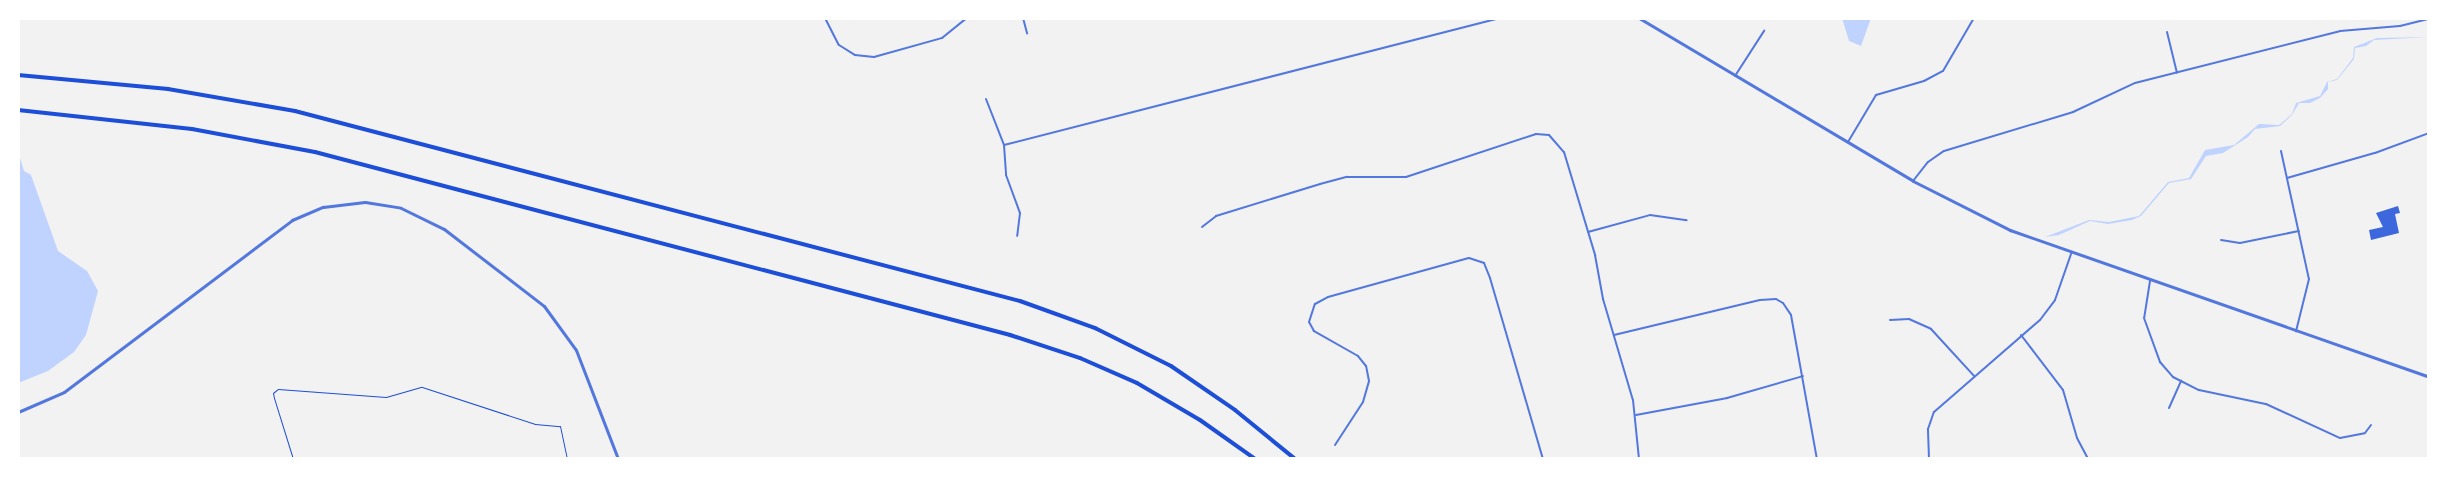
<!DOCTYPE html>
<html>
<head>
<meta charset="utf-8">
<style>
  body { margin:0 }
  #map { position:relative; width:2447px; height:477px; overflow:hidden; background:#f2f2f2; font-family:Signika,sans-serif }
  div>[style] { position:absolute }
  .water>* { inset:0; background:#bfd3fe }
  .building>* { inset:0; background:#3d67dc }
  .path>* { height:1px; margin:-0.5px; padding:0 0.5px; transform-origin:0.5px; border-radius:0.5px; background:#1d4ed8 }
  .minor>* { height:2px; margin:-1px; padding:0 1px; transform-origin:1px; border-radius:1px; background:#5277de }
  .tertiary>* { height:3px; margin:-1.5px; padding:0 1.5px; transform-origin:1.5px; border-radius:1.5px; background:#5277de }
  .motorway>* { height:4px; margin:-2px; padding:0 2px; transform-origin:2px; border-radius:2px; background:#1d4ed8 }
  span { translate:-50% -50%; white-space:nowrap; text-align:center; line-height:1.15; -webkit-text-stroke:4.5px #fff; paint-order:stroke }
  .frame { position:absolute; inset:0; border:20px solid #fff; pointer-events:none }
</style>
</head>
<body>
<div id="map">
  <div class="water">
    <div style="clip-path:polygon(1842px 18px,1871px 18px,1861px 46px,1849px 41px)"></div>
    <div style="clip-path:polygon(2429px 37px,2374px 40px,2366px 46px,2355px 48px,2354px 59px,2337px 80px,2328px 82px,2328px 89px,2320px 98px,2310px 103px,2299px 103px,2292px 115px,2280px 126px,2255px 129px,2248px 137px,2223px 153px,2206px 156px,2191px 179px,2169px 183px,2141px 216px,2132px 220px,2108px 224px,2090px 221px,2059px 235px,2045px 237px,2089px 220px,2109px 222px,2139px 216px,2168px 182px,2189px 178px,2205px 150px,2234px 145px,2259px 124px,2279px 125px,2292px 114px,2296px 103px,2320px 96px,2327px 82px,2337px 79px,2353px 58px,2354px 47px,2377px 38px)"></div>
    <div style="clip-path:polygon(20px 158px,24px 171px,31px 175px,58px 251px,87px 271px,98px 291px,86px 335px,74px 352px,48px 371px,18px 383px)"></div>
  </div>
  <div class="building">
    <div style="clip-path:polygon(2398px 206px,2400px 213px,2395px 214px,2399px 233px,2371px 240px,2369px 230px,2383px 227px,2376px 213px)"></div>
  </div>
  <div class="path">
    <div style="left:293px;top:459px;width:64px;rotate:-107.3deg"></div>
    <div style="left:274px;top:398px;width:5px;rotate:-101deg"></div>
    <div style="left:273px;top:393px;width:6px;rotate:-39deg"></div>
    <div style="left:278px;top:389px;width:108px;rotate:4.2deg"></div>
    <div style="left:386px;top:397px;width:37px;rotate:-16deg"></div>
    <div style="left:422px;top:387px;width:119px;rotate:18.1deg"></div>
    <div style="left:535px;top:424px;width:25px;rotate:5deg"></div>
    <div style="left:560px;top:426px;width:34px;rotate:78deg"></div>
  </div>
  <div class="minor">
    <div style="left:825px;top:18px;width:30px;rotate:63deg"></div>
    <div style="left:839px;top:45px;width:19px;rotate:32deg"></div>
    <div style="left:855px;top:55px;width:19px;rotate:6deg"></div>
    <div style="left:874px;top:57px;width:71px;rotate:-15.6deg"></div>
    <div style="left:942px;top:38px;width:32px;rotate:-39deg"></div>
    <div style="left:1023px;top:18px;width:16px;rotate:75deg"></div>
    <div style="left:2167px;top:32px;width:42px;rotate:76.3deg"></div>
    <div style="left:1735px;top:76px;width:54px;rotate:-57.2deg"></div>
    <div style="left:986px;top:99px;width:49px;rotate:68.6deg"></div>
    <div style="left:1004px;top:145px;width:30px;rotate:86deg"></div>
    <div style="left:1006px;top:175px;width:40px;rotate:69.8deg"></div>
    <div style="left:1020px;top:213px;width:23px;rotate:97deg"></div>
    <div style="left:1848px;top:142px;width:55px;rotate:-59.2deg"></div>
    <div style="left:1876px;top:95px;width:50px;rotate:-16.3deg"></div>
    <div style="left:1924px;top:81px;width:21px;rotate:-28deg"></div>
    <div style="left:1943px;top:71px;width:61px;rotate:-59.7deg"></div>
    <div style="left:1004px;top:145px;width:512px;rotate:-14.36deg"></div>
    <div style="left:2281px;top:151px;width:131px;rotate:77.7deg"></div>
    <div style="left:2309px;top:279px;width:54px;rotate:104deg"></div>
    <div style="left:2287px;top:178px;width:91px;rotate:-15.9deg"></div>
    <div style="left:2375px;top:153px;width:58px;rotate:-20.3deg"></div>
    <div style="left:1913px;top:181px;width:24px;rotate:-52deg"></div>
    <div style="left:1928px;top:162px;width:19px;rotate:-35deg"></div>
    <div style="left:1944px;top:151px;width:135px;rotate:-16.8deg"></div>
    <div style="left:2073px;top:112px;width:68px;rotate:-25.1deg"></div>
    <div style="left:2135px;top:83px;width:211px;rotate:-14.2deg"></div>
    <div style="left:2340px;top:31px;width:60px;rotate:-4.8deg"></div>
    <div style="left:2400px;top:26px;width:30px;rotate:-14deg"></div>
    <div style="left:1202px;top:227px;width:18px;rotate:-38deg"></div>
    <div style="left:1216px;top:216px;width:109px;rotate:-17.1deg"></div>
    <div style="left:1320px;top:184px;width:28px;rotate:-15deg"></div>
    <div style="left:1347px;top:177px;width:59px"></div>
    <div style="left:1406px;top:177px;width:137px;rotate:-18.3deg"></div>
    <div style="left:1536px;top:134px;width:13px;rotate:4deg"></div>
    <div style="left:1549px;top:135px;width:23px;rotate:49deg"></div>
    <div style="left:1564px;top:152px;width:108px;rotate:73.2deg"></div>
    <div style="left:1595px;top:255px;width:45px;rotate:79.7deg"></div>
    <div style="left:1603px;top:299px;width:105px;rotate:73.5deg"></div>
    <div style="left:1633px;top:400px;width:59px;rotate:84.2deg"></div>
    <div style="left:1588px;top:232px;width:64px;rotate:-15.3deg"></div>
    <div style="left:1650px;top:215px;width:37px;rotate:8deg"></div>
    <div style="left:2221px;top:240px;width:19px;rotate:9deg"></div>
    <div style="left:2240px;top:243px;width:60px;rotate:-11.5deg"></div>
    <div style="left:2150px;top:281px;width:37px;rotate:99deg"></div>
    <div style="left:2144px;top:318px;width:47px;rotate:70deg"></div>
    <div style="left:2160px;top:362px;width:20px;rotate:49deg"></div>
    <div style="left:2173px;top:377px;width:29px;rotate:27deg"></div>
    <div style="left:2199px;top:390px;width:68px;rotate:11.8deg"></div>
    <div style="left:2266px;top:404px;width:81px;rotate:24.7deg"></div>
    <div style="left:2340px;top:438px;width:25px;rotate:-11deg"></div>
    <div style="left:2365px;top:433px;width:10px;rotate:-53deg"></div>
    <div style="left:1890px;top:320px;width:19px;rotate:-3deg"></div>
    <div style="left:1909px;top:319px;width:24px;rotate:24deg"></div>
    <div style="left:1931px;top:329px;width:64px;rotate:47.5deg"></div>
    <div style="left:1614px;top:335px;width:150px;rotate:-13.5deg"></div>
    <div style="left:1760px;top:300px;width:16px;rotate:-4deg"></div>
    <div style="left:1776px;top:299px;width:8px;rotate:30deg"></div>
    <div style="left:1783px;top:303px;width:14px;rotate:56deg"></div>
    <div style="left:1791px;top:315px;width:146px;rotate:79.8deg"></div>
    <div style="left:2021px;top:335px;width:69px;rotate:52.6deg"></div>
    <div style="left:2063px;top:390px;width:50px;rotate:73.7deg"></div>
    <div style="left:2077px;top:438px;width:24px;rotate:62deg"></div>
    <div style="left:2169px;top:408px;width:30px;rotate:-66deg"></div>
    <div style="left:1636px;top:415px;width:93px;rotate:-10.6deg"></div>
    <div style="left:1727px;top:398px;width:79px;rotate:-16.1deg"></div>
    <div style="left:1335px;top:445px;width:51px;rotate:-56.9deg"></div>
    <div style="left:1363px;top:402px;width:22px;rotate:-74deg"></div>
    <div style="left:1369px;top:381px;width:15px;rotate:-101deg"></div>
    <div style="left:1366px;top:366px;width:13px;rotate:-129deg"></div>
    <div style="left:1358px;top:356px;width:51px;rotate:-150.4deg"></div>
    <div style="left:1314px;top:331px;width:10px;rotate:-119deg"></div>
    <div style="left:1309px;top:322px;width:19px;rotate:-72deg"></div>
    <div style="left:1315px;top:304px;width:15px;rotate:-28deg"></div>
    <div style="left:1328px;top:297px;width:146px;rotate:-15.5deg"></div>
    <div style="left:1469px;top:258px;width:16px;rotate:18deg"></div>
    <div style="left:1484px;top:263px;width:16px;rotate:68deg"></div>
    <div style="left:1490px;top:278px;width:189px;rotate:73.7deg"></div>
    <div style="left:2207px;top:458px;width:1px;rotate:90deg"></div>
    <div style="left:1929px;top:459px;width:30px;rotate:-92deg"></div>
    <div style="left:1928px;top:429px;width:18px;rotate:-71deg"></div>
    <div style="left:1934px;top:412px;width:140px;rotate:-41deg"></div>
    <div style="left:2040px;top:320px;width:25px;rotate:-53deg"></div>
    <div style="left:2055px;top:300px;width:49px;rotate:-70.8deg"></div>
  </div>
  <div class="tertiary">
    <div style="left:1639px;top:18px;width:319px;rotate:30.7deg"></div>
    <div style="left:1913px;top:181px;width:109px;rotate:26.8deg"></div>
    <div style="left:2010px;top:230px;width:444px;rotate:19.3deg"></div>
    <div style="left:18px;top:412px;width:50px;rotate:-23.5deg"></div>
    <div style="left:64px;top:392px;width:286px;rotate:-37deg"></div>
    <div style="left:292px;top:220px;width:34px;rotate:-23deg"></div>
    <div style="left:323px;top:207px;width:42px;rotate:-6.8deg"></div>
    <div style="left:365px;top:202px;width:36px;rotate:9deg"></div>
    <div style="left:401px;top:208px;width:48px;rotate:26deg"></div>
    <div style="left:444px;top:229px;width:126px;rotate:37.6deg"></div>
    <div style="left:544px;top:306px;width:54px;rotate:54deg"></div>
    <div style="left:576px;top:350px;width:117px;rotate:68.9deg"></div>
  </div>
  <div class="motorway">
    <div style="left:18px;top:75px;width:151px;rotate:5.3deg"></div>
    <div style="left:168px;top:89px;width:129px;rotate:9.8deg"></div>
    <div style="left:295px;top:111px;width:749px;rotate:14.69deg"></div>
    <div style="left:1020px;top:301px;width:80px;rotate:19.8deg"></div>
    <div style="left:1095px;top:328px;width:85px;rotate:26.6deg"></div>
    <div style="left:1171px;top:366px;width:78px;rotate:34.5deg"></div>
    <div style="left:1235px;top:410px;width:77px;rotate:39.2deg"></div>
    <div style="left:18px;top:110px;width:175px;rotate:6.2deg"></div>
    <div style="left:192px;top:129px;width:125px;rotate:10.6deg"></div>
    <div style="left:315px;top:152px;width:719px;rotate:14.75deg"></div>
    <div style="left:1010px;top:335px;width:74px;rotate:18.2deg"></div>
    <div style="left:1080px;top:358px;width:62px;rotate:23.7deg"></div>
    <div style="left:1137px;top:383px;width:73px;rotate:30.4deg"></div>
    <div style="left:1200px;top:420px;width:67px;rotate:35.3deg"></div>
  </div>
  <div class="frame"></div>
</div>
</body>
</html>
